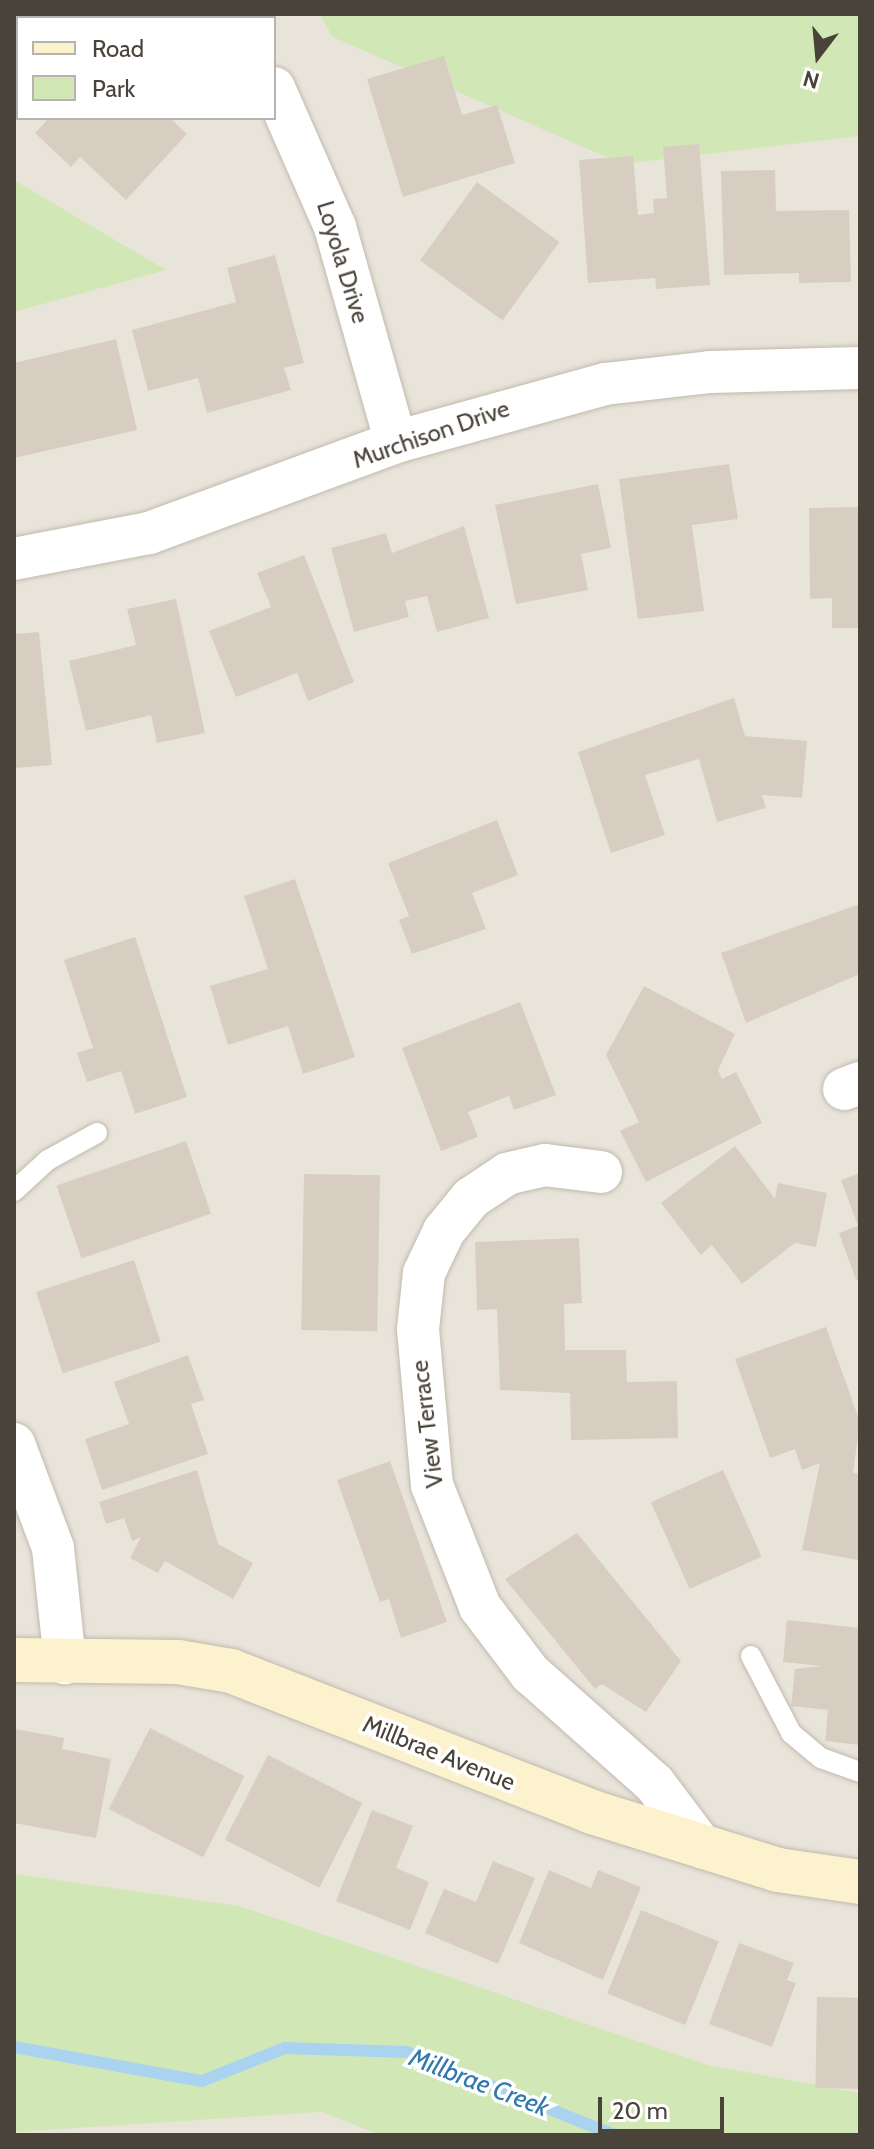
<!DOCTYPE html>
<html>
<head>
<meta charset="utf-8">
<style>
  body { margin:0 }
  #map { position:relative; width:874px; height:2149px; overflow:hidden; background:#f5f2ec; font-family:Cabin,sans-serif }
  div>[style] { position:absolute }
  .residential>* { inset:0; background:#e9e4da }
  .green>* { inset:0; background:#d1e8b6 }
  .stream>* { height:12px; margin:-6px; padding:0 6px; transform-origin:6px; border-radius:6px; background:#aad3f0 }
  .building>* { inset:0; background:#d7cec1; transform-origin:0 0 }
  .roads { filter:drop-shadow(0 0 2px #c1baae) drop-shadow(0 0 2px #c1baae) }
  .lane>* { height:20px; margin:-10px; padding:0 10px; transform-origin:10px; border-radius:10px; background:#fff }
  .street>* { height:42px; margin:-21px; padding:0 21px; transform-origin:21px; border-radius:21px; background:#fff }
  .secondary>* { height:44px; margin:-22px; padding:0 22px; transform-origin:22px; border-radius:22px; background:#fdf2ce }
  span { translate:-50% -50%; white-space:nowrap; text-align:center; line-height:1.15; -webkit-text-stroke:7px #fff; paint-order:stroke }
  .street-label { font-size:24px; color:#4a4339 }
  .water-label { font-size:26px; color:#3179ad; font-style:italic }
  .frame { position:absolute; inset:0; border:16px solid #4a4339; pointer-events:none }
  .legend { position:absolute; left:16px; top:16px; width:260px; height:104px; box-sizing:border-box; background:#fff; border:2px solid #b7b4b0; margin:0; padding:10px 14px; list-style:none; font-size:24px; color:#4a4339 }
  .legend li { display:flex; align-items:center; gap:16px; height:40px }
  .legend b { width:40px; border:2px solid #b7b4b0 }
  .north { position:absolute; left:778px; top:16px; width:80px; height:80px; -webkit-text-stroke:6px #fff; paint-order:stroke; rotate:196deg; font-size:22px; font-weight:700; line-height:32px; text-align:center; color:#4a4339 }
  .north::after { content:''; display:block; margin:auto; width:28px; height:36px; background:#4a4339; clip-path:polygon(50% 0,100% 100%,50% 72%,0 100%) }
  .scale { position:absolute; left:598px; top:2097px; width:126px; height:36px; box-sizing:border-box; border:4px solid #4a4339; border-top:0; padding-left:10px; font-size:24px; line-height:28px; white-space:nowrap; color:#4a4339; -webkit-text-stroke:6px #fff; paint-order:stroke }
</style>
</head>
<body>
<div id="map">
  <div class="residential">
    <div style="clip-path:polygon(evenodd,14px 14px,860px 14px,860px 2135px,14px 2135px,14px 14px,18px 18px,274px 18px,274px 118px,18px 118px,18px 18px)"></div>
  </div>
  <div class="green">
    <div style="clip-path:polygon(319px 14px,860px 14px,860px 136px,622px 164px,333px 37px)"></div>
    <div style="clip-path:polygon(14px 180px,166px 270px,14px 312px)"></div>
    <div style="clip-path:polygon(14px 1874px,239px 1906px,708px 2065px,860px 2093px,860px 2135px,381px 2135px,321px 2112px,14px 2132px)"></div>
  </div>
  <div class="stream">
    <div style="left:14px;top:2047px;width:191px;rotate:10.3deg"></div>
    <div style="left:202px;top:2081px;width:89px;rotate:-21.7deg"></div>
    <div style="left:285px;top:2048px;width:122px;rotate:1.9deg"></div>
    <div style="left:407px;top:2052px;width:223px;rotate:21.8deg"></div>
  </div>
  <div class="building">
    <div style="clip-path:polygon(14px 14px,105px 14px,109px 18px,18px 18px,18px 50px)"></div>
    <div style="clip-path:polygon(444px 56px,462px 115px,497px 105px,515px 163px,403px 197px,367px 79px)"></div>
    <div style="clip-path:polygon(49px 118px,170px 118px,187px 134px,126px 200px,80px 157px,71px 167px,35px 133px)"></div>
    <div style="clip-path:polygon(699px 144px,710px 285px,656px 289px,655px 278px,588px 283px,579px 160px,633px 156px,638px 215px,654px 213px,653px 199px,667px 198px,663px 147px)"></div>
    <div style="clip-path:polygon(775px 170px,776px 211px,849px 210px,851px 282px,799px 283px,799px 273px,724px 275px,721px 171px)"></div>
    <div style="left:477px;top:182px;width:102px;height:97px;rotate:36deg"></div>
    <div style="clip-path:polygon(275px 255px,304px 363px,284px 368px,291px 390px,207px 413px,198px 378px,148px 391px,132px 330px,236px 302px,227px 268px)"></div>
    <div style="clip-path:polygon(116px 339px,137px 430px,14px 458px,14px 363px)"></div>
    <div style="clip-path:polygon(729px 464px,738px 519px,692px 525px,704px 611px,638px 619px,619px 479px)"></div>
    <div style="clip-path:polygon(598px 484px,611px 548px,581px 554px,588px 590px,516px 604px,495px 505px)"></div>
    <div style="clip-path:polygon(860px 507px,860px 628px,832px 628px,832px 598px,810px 599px,809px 508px)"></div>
    <div style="clip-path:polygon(464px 526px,489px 618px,437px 632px,427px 596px,405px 601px,409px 617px,354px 632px,331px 548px,386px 533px,392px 553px)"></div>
    <div style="clip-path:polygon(304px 555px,354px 682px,308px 701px,297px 673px,236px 697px,209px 631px,271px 607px,257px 573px)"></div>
    <div style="clip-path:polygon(176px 599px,205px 733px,157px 743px,151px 715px,86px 731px,69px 661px,136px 645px,127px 609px)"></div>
    <div style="clip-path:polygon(39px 632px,52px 765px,14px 768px,14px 634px)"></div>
    <div style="clip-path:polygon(734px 698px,745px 736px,807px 741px,802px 798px,762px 795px,766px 808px,717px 822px,699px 759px,645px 775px,665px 835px,611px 853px,578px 752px)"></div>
    <div style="clip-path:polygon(497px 820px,518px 875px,472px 893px,486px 929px,412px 954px,399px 920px,409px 916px,388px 863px)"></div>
    <div style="clip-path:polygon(295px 879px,355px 1057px,303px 1074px,288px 1026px,228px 1045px,210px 986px,268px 969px,244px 896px)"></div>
    <div style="clip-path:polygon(860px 904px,860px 974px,746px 1023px,721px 953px)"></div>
    <div style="clip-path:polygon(135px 937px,187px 1097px,135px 1114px,121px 1071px,87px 1082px,77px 1053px,93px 1048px,64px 960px)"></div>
    <div style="clip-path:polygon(644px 986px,735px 1034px,718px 1070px,722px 1079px,736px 1072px,762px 1123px,646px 1182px,620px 1131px,639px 1122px,606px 1055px)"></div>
    <div style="clip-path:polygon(520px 1002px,556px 1095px,514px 1110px,509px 1096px,468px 1112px,478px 1137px,441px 1151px,402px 1048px)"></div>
    <div style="left:186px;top:1141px;width:77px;height:137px;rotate:71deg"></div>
    <div style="clip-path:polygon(735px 1146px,775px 1199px,778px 1183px,827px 1193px,816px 1247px,795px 1243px,742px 1284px,712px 1245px,701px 1255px,661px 1203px)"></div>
    <div style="clip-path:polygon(860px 1173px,860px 1279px,856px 1280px,839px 1233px,858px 1226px,841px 1180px)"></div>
    <div style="left:304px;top:1174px;width:76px;height:156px;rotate:1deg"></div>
    <div style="clip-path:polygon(579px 1238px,582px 1303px,564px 1304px,565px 1350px,626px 1350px,627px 1382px,677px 1381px,678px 1438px,571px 1440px,570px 1393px,500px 1390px,497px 1309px,477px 1310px,475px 1242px)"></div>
    <div style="left:134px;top:1260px;width:86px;height:103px;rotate:72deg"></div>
    <div style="clip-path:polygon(826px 1327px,860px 1422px,853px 1473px,860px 1474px,858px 1560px,802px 1550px,820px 1463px,802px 1470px,795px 1449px,770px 1458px,735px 1359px)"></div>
    <div style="clip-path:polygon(188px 1355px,204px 1400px,191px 1404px,208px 1454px,102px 1490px,85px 1439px,129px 1424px,114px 1382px)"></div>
    <div style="clip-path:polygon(390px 1461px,447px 1622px,401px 1638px,389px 1599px,380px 1602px,337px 1480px)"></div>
    <div style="clip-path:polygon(197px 1470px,218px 1544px,253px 1563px,233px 1599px,165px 1561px,158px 1573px,130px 1558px,141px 1537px,132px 1541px,124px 1518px,106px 1524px,99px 1502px)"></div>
    <div style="left:723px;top:1470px;width:95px;height:79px;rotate:66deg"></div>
    <div style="clip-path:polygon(577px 1533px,681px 1661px,646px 1712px,602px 1684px,595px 1689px,505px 1579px)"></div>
    <div style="clip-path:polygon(787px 1620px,860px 1628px,860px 1745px,825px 1741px,828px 1710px,791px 1706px,795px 1669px,822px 1666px,783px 1662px)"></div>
    <div style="left:150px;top:1728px;width:106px;height:91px;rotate:27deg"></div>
    <div style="clip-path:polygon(15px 1729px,64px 1738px,62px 1749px,111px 1759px,96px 1838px,14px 1823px)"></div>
    <div style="left:268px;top:1755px;width:106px;height:95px;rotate:27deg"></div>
    <div style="clip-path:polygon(372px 1810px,413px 1826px,396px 1868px,429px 1882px,410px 1930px,336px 1901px)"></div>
    <div style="clip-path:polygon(493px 1861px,535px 1878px,498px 1964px,425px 1933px,444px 1889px,476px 1902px)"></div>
    <div style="clip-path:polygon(549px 1870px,591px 1888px,598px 1870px,641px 1887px,603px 1980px,519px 1943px)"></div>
    <div style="left:641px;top:1910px;width:84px;height:90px;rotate:22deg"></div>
    <div style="clip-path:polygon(739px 1943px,794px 1963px,787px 1980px,796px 1983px,772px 2047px,709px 2024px)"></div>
    <div style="left:817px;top:1997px;width:43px;height:91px;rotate:1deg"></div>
  </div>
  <div class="roads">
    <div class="lane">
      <div style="left:14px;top:1191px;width:46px;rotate:-42.4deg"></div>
      <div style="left:48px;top:1160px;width:56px;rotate:-28.9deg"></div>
      <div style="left:751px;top:1656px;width:87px;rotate:62.5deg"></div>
      <div style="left:791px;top:1733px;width:39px;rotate:40deg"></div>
      <div style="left:821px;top:1758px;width:41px;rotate:19.7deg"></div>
    </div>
    <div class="street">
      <div style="left:225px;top:14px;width:5px;rotate:53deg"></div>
      <div style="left:274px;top:88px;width:152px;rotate:66.3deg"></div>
      <div style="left:335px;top:227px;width:223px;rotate:74.2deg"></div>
      <div style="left:14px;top:559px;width:137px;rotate:-10.9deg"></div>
      <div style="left:149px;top:533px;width:263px;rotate:-20.2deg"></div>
      <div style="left:396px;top:442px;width:217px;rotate:-15.5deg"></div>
      <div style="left:605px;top:384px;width:106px;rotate:-6.5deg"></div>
      <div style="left:710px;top:372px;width:150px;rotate:-1.5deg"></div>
      <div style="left:844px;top:1089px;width:17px;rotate:-21deg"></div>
      <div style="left:601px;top:1172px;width:56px;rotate:-172.9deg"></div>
      <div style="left:545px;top:1165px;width:39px;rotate:167deg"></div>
      <div style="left:507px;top:1174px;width:43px;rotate:146.3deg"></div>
      <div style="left:471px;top:1198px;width:43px;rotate:129.3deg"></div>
      <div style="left:444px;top:1231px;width:47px;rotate:115.5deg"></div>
      <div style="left:424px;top:1273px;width:56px;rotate:96.1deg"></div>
      <div style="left:418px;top:1329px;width:157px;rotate:84.9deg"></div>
      <div style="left:432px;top:1485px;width:131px;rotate:68.5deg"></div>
      <div style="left:480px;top:1607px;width:83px;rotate:52.9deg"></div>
      <div style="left:530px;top:1673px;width:166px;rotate:41.6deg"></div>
      <div style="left:654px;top:1783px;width:81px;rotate:53deg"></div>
      <div style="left:14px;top:1444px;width:111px;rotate:69.4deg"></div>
      <div style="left:53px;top:1548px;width:116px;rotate:84deg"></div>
    </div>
    <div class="secondary">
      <div style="left:14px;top:1660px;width:164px;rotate:0.7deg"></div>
      <div style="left:178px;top:1662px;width:54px;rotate:9.6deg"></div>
      <div style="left:231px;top:1671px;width:388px;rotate:21.3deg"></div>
      <div style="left:592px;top:1812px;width:195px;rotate:17.3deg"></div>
      <div style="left:778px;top:1870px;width:83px;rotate:8.3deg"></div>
    </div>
  </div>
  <div class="street-label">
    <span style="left:343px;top:262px;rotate:73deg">Loyola Drive</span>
    <span style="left:431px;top:434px;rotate:-19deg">Murchison Drive</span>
    <span style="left:427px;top:1424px;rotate:-97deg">View Terrace</span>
    <span style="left:439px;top:1753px;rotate:22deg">Millbrae Avenue</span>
  </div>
  <div class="water-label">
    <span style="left:479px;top:2083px;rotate:21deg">Millbrae Creek</span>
  </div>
  <div class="frame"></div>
  <ul class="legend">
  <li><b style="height:10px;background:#fdf2ce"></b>Road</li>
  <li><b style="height:22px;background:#d1e8b6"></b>Park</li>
  </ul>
  <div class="north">N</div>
  <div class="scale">20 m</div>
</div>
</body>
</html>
